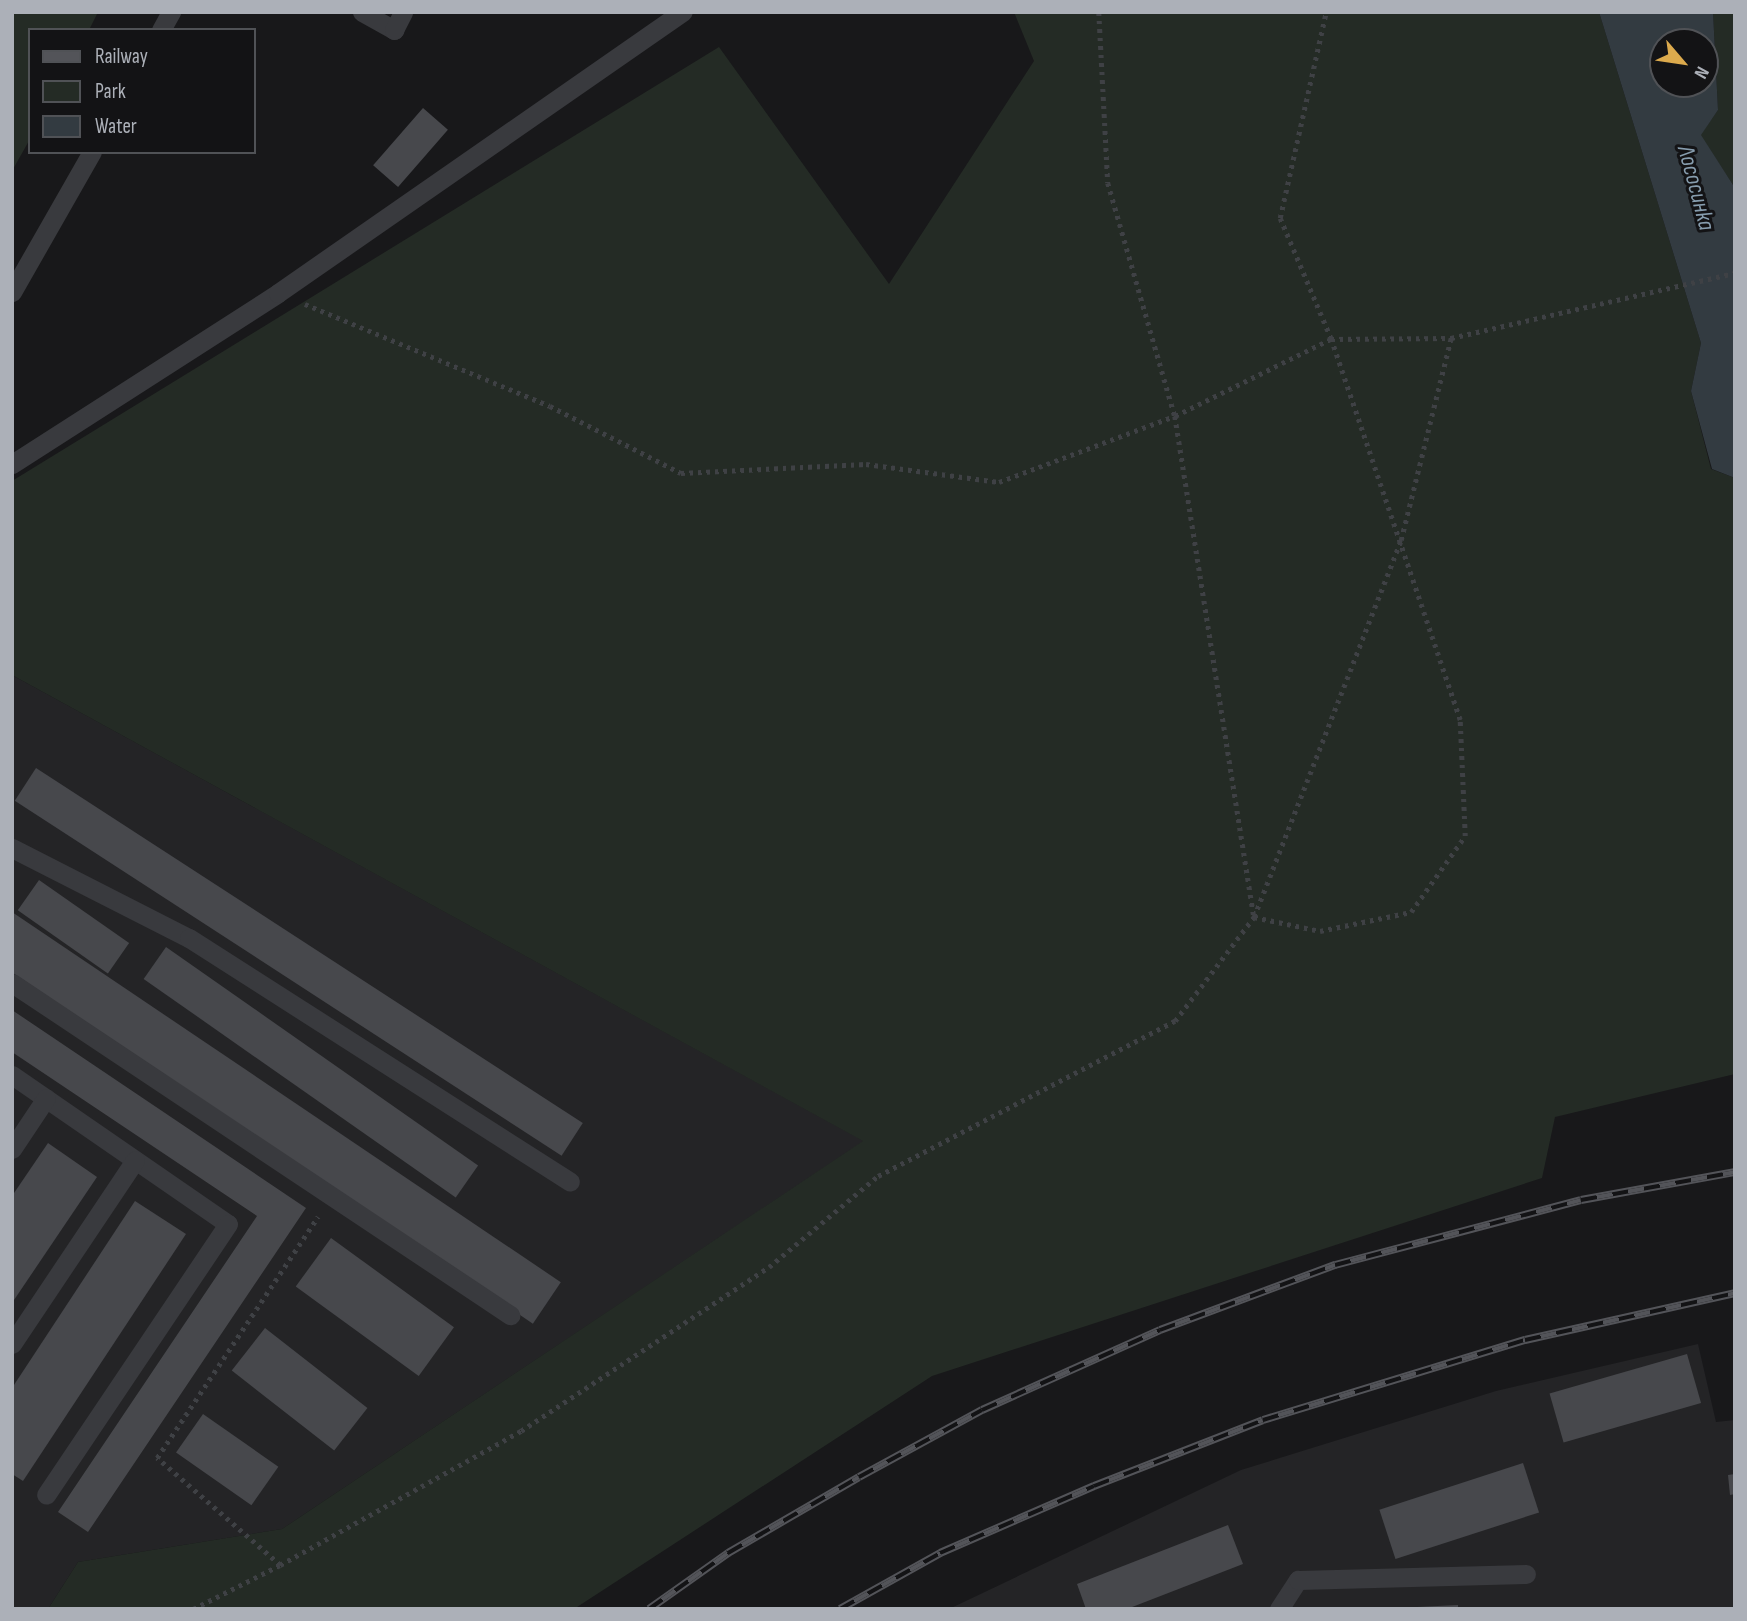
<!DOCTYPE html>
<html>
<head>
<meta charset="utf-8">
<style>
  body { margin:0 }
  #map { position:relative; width:1747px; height:1621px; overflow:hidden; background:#18181a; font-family:"Sofia Sans Condensed",sans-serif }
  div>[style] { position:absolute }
  .built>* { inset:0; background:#242426 }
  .green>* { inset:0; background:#242b25 }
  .water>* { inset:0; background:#333b41 }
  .building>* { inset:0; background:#47484c; transform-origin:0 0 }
  .path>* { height:4.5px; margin-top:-2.25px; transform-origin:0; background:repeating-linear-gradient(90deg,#3f4145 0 3.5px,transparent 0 8.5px) }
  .service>* { height:19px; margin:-9.5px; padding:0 9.5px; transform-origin:9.5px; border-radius:9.5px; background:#393a3e }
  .rail>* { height:8px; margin-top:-4px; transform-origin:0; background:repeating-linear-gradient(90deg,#131315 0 16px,#535459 0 32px); box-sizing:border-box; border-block:2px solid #535459 }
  span { translate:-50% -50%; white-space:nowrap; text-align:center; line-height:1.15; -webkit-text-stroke:6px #131315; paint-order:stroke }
  .water-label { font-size:24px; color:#879dae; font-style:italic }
  .frame { position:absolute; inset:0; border:14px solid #acb0b8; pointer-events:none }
  .legend { position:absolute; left:28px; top:28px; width:228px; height:126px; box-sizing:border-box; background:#131315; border:2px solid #505256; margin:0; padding:9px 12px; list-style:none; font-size:21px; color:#acb0b8 }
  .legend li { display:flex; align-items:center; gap:14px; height:35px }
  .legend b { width:35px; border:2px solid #505256 }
  .north { position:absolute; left:1649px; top:28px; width:70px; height:70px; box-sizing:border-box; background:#131315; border:2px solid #505256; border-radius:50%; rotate:119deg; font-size:19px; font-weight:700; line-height:28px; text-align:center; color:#acb0b8 }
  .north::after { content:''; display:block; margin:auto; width:24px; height:32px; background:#dcaa4d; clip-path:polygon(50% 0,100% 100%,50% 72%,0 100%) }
</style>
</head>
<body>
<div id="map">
  <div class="built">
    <div style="clip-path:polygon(12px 675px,864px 1141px,282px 1529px,78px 1562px,48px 1609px,12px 1609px)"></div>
    <div style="clip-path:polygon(1698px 1344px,1716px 1422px,1735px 1420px,1735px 1609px,949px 1609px,1241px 1470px,1496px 1391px)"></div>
  </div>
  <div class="green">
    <div style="clip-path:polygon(12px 12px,98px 12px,89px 30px,30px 30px,30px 139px,12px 171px)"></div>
    <div style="clip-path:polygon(1014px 12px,1599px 12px,1701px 343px,1691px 391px,1711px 469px,1735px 478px,1735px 1074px,1555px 1117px,1542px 1178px,932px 1376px,574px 1609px,48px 1609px,78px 1562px,282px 1529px,863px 1141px,12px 675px,12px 481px,719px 47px,889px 284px,1034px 61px)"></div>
    <div style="clip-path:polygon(1713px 12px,1735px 12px,1735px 188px,1700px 135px,1718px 110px)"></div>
  </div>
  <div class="water">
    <div style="clip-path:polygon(evenodd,1599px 12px,1713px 12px,1718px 110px,1701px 135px,1735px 188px,1735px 478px,1712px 469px,1691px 391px,1701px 343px,1599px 12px,1663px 42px,1705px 42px,1705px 84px,1663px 84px,1663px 42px)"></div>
  </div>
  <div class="building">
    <div style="left:423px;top:108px;width:33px;height:76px;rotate:41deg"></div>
    <div style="left:36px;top:768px;width:652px;height:39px;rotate:33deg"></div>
    <div style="left:39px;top:880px;width:110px;height:37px;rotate:35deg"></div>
    <div style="left:12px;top:912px;width:662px;height:50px;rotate:34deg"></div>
    <div style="left:166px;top:947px;width:381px;height:39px;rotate:35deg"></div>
    <div style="clip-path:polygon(12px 1010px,306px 1208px,88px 1532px,58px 1512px,257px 1216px,12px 1052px)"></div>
    <div style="clip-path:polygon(48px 1143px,97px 1177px,12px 1303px,12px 1196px)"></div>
    <div style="clip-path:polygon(135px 1201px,186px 1234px,23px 1481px,12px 1474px,12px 1388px)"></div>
    <div style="left:331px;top:1238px;width:152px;height:60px;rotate:36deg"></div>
    <div style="left:265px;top:1328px;width:130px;height:54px;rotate:38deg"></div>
    <div style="left:1687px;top:1354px;width:51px;height:143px;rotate:74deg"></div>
    <div style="left:203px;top:1414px;width:92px;height:47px;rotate:35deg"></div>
    <div style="left:1523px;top:1463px;width:52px;height:151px;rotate:72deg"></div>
    <div style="clip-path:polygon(1735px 1474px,1735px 1494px,1730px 1495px,1728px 1475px)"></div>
    <div style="clip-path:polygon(1228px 1525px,1243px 1564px,1127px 1609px,1086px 1609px,1077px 1584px)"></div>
    <div style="clip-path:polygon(1458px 1605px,1458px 1609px,1417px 1609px,1417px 1607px)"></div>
  </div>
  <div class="path">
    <div style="left:1099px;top:12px;width:171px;rotate:87deg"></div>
    <div style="left:1108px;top:183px;width:242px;rotate:74deg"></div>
    <div style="left:1175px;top:416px;width:507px;rotate:81.04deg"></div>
    <div style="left:1254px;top:917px;width:67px;rotate:12deg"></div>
    <div style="left:1320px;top:931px;width:93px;rotate:-11.8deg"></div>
    <div style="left:1411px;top:912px;width:93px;rotate:-54.6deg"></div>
    <div style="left:1465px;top:836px;width:116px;rotate:-92.5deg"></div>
    <div style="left:1460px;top:720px;width:402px;rotate:-108.7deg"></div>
    <div style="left:1331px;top:339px;width:131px;rotate:-112.9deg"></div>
    <div style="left:1280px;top:218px;width:211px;rotate:-77.4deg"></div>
    <div style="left:305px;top:304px;width:265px;rotate:22.6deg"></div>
    <div style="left:550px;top:406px;width:147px;rotate:27.1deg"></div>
    <div style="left:681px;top:473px;width:185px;rotate:-2.8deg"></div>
    <div style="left:866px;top:464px;width:134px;rotate:7.7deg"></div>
    <div style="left:999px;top:482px;width:188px;rotate:-20.6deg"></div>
    <div style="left:1175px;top:416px;width:174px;rotate:-26.3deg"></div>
    <div style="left:1331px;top:339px;width:120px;rotate:-0.5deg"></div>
    <div style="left:1451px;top:338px;width:291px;rotate:-12.9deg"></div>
    <div style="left:280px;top:1565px;width:163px;rotate:-139deg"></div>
    <div style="left:157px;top:1458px;width:290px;rotate:-56.3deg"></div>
    <div style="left:193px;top:1609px;width:97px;rotate:-26.8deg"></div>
    <div style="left:280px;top:1565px;width:276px;rotate:-29.1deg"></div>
    <div style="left:521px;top:1431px;width:297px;rotate:-33.5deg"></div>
    <div style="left:769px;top:1267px;width:142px;rotate:-39.9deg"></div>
    <div style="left:878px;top:1176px;width:335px;rotate:-27.6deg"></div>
    <div style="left:1175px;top:1021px;width:131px;rotate:-52.8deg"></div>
    <div style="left:1254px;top:917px;width:405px;rotate:-68.7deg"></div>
    <div style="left:1401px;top:540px;width:208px;rotate:-76.1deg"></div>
  </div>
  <div class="service">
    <div style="left:362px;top:12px;width:37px;rotate:29deg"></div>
    <div style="left:394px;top:30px;width:20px;rotate:-63deg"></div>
    <div style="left:161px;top:30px;width:21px;rotate:-61deg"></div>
    <div style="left:12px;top:292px;width:161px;rotate:-60.3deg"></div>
    <div style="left:12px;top:464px;width:316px;rotate:-32.7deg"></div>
    <div style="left:278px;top:293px;width:493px;rotate:-34.8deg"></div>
    <div style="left:12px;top:848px;width:199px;rotate:27deg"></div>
    <div style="left:189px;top:938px;width:452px;rotate:32.6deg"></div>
    <div style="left:12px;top:983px;width:599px;rotate:33.69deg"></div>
    <div style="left:12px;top:1075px;width:262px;rotate:34.6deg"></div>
    <div style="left:228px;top:1224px;width:326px;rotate:123.9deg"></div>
    <div style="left:12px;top:1149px;width:61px;rotate:-56.3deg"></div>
    <div style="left:12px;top:1344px;width:221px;rotate:-56.2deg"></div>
    <div style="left:1279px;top:1609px;width:35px;rotate:-57deg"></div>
    <div style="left:1298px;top:1580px;width:228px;rotate:-1.5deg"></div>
  </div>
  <div class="rail">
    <div style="left:649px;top:1609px;width:97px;rotate:-35.3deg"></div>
    <div style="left:728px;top:1553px;width:151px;rotate:-30.1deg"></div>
    <div style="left:859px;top:1477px;width:140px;rotate:-28.6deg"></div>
    <div style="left:982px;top:1410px;width:195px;rotate:-24.2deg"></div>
    <div style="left:1160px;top:1330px;width:187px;rotate:-20.4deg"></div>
    <div style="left:1335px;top:1265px;width:254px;rotate:-14.8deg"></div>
    <div style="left:1581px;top:1200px;width:157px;rotate:-10.3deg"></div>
    <div style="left:840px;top:1609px;width:115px;rotate:-29.2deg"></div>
    <div style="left:940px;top:1553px;width:168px;rotate:-23.5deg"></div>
    <div style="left:1094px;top:1486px;width:181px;rotate:-21.3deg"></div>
    <div style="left:1263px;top:1420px;width:274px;rotate:-17deg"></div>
    <div style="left:1525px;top:1340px;width:215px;rotate:-12.6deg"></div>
  </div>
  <div class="water-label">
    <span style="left:1696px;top:188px;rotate:75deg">Лососинка</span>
  </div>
  <div class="frame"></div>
  <ul class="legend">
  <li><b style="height:9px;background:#535459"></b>Railway</li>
  <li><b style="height:19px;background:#242b25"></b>Park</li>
  <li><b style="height:19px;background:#333b41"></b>Water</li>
  </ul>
  <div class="north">N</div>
</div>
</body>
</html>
